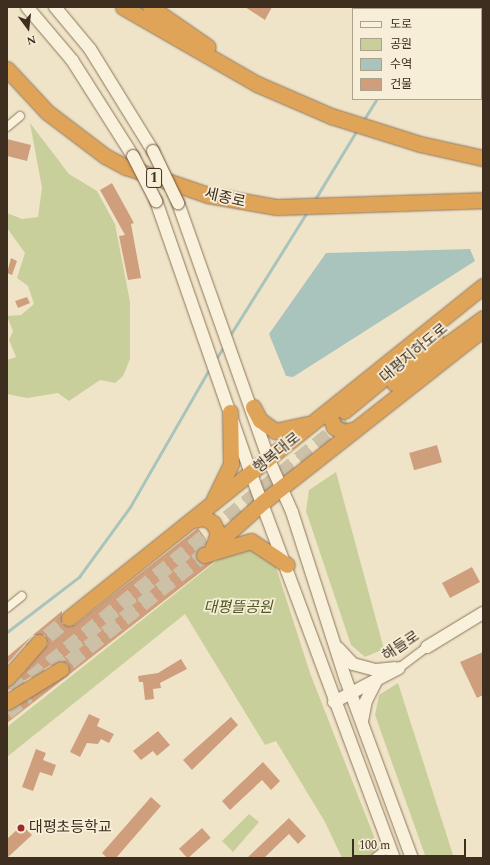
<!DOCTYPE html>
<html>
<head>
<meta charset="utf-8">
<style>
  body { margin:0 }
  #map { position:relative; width:490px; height:865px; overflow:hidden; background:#f0e4c8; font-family:Spectral,"Noto Sans KR",serif }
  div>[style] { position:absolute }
  .green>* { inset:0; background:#c9cf9b }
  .water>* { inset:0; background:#a9c4bc }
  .stream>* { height:2.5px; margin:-1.25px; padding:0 1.25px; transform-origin:1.25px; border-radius:1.25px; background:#a9c4bc }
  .building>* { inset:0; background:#cf9f7d; transform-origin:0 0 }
  .highway-tunnel>* { height:15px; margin-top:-7.5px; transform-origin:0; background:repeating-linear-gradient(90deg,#ccc0a6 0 15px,transparent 0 23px) }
  .roads { filter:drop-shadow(0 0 1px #8d765c) drop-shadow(0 0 1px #8d765c) }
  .street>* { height:8px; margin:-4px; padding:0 4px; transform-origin:4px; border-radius:4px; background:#faf1dc }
  .secondary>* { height:12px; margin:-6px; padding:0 6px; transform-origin:6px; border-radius:6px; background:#faf1dc }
  .highway>* { height:15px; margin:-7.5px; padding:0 7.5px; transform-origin:7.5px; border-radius:7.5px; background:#e0a458 }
  .bridges { filter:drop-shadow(0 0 1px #6f573f) drop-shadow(0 0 1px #6f573f) }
  .secondary-bridge>* { height:12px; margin:-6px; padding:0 6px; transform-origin:6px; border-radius:6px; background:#faf1dc }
  .dots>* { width:11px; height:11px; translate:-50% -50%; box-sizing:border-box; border:2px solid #f7eed8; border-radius:50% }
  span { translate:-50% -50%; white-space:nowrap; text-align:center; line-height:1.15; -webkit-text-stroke:3.5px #f7eed8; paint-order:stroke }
  .shield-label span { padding:1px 3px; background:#f7eed8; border:1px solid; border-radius:3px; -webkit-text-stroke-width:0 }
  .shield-label { font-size:14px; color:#3d2e20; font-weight:700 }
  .street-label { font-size:15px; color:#3d2e20 }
  .park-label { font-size:15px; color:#4d5a26; font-style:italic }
  .poi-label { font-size:15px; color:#3d2e20 }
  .left { translate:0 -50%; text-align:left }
  .frame { position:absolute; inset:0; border:8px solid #3d2e20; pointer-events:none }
  .legend { position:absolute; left:352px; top:8px; width:130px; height:92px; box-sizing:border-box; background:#f7eed8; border:1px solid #ada18e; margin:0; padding:5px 7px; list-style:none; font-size:12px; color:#3d2e20 }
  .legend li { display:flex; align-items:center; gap:8px; height:20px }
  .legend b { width:20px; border:1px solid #ada18e }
  .north { position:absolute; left:8px; top:8px; width:40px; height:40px; -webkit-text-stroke:3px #f7eed8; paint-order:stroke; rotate:165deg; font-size:11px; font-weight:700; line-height:16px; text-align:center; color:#3d2e20 }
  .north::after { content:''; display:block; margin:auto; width:14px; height:18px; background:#3d2e20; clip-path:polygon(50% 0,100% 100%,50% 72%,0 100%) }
  .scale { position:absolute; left:352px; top:839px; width:114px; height:18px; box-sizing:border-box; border:2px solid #3d2e20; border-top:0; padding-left:5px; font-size:12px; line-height:14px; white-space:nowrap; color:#3d2e20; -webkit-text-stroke:3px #f7eed8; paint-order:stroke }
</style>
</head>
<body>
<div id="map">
  <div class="green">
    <div style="clip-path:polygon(30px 123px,69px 174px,97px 191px,115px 224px,130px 302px,130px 359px,123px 376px,115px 383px,100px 380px,69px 401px,58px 393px,27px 398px,7px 394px,7px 360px,16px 357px,9px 340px,13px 331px,7px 316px,21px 315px,34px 304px,28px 286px,17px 278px,25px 253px,7px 228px,7px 213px,22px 219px,38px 217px,42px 188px)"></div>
    <div style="clip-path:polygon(336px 472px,384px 649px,365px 657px,351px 645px,306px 511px,309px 490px)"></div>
    <div style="clip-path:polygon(245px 546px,275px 564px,310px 673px,375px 839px,378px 849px,368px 858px,342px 858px,325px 822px,276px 741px,265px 745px,185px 614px,7px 757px,7px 727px,224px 555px)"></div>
    <div style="clip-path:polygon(398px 683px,454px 858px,426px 858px,375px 715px,379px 695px)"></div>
    <div style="clip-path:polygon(249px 814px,259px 822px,233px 852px,222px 841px)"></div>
  </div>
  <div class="water">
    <div style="clip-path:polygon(470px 249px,475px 261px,293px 377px,286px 376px,269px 334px,326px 253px)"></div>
  </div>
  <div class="stream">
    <div style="left:430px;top:9px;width:2px;rotate:-63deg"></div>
    <div style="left:363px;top:121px;width:26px;rotate:-58deg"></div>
    <div style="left:314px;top:201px;width:83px;rotate:-58.8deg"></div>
    <div style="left:229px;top:337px;width:147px;rotate:-58deg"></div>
    <div style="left:216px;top:359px;width:15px;rotate:-58deg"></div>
    <div style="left:7px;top:632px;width:91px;rotate:-37.4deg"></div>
    <div style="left:79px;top:577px;width:87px;rotate:-53.9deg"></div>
    <div style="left:130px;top:507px;width:160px;rotate:-60.1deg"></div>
  </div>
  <div class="building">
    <div style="clip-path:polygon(245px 7px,272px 7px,265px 20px)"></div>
    <div style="clip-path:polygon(7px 139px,31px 145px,27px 161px,7px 156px)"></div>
    <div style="clip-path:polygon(112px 183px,134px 223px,131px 224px,141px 278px,128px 280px,119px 236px,125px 235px,100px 190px)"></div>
    <div style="clip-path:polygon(11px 258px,17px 261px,12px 275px,7px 273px)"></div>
    <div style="clip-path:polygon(27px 297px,30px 303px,18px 308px,15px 301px)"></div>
    <div style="left:437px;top:445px;width:18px;height:29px;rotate:74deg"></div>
    <div style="clip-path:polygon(198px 528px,206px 539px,204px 546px,197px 549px,196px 558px,202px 564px,215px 561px,7px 723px,7px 711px,69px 673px,68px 664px,57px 661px,7px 691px,7px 687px,14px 684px,48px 644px,45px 635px,33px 635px,62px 611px,62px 624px,75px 625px)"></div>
    <div style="left:472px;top:567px;width:17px;height:34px;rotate:62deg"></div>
    <div style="clip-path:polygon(32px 636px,7px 664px,7px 657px)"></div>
    <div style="clip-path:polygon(483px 652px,483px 695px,477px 698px,460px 662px)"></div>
    <div style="clip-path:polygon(181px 659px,187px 669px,160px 683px,161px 688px,153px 689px,154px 699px,145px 700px,143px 682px,139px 682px,138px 676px,158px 673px)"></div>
    <div style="clip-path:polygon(89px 714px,100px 719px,97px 726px,114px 734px,109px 743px,101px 739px,98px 744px,87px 743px,80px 757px,70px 752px)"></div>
    <div style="clip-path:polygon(231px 717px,238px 725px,192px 770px,183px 760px)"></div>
    <div style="clip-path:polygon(158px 731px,170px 745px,157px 756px,153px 751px,141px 760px,133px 751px)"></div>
    <div style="clip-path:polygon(36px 749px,46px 753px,43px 760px,56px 765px,52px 776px,40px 772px,33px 791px,22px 787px)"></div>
    <div style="clip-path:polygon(263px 762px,280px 781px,271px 790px,262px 780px,230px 810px,222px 801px)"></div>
    <div style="clip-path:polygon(151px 797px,161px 806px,116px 858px,107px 858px,102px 853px)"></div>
    <div style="clip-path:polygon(289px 818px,306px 836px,298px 844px,289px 834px,264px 858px,247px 858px)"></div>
    <div style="clip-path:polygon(22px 825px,32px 835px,7px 858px,7px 839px)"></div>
    <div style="left:202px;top:828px;width:13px;height:31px;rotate:48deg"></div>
  </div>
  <div class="highway-tunnel">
    <div style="left:30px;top:650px;width:50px;rotate:-39.4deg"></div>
    <div style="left:52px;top:676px;width:206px;rotate:-38.7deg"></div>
    <div style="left:14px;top:692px;width:433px;rotate:-39.3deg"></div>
    <div style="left:7px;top:712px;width:27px;rotate:-39deg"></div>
  </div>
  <div class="roads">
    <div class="street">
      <div style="left:7px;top:127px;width:17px;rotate:-40deg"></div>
      <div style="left:7px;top:608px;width:19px;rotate:-39deg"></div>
      <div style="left:399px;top:668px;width:35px;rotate:-37deg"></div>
      <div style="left:375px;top:858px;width:18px;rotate:-38deg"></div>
    </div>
    <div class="secondary">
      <div style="left:27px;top:7px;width:70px;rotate:49.7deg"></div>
      <div style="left:72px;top:60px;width:114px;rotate:57.6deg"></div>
      <div style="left:55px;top:7px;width:55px;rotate:50.2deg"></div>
      <div style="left:90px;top:49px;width:120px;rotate:58.3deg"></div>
      <div style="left:156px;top:201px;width:289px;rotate:70.8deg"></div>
      <div style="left:251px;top:474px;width:410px;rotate:69.6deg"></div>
      <div style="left:178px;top:203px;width:273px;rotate:70.5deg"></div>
      <div style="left:269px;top:460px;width:57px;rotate:66.1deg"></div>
      <div style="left:292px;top:512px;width:176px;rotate:72.2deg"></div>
      <div style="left:346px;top:680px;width:190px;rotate:69.7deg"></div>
      <div style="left:427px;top:647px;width:66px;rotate:-31.3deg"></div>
      <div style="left:338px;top:648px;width:22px;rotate:47deg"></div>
      <div style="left:353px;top:664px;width:24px;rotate:15deg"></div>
      <div style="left:376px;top:670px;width:18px;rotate:-6deg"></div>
      <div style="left:334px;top:702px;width:73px;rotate:-27.6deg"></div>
      <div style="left:362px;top:721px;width:20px;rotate:-79deg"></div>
      <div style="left:366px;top:701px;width:22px;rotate:-63deg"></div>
    </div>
    <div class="highway">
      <div style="left:123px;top:7px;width:155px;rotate:29.9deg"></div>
      <div style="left:257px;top:84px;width:81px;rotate:23.4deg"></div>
      <div style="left:331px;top:116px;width:93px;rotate:17.5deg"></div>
      <div style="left:420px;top:144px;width:65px;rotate:12.5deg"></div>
      <div style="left:150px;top:7px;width:70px;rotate:34.6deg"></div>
      <div style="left:7px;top:69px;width:59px;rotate:47.1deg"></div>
      <div style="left:47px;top:112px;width:73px;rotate:37.2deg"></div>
      <div style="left:105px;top:156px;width:24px;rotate:28deg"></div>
      <div style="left:126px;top:167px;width:87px;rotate:18.9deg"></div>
      <div style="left:208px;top:195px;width:70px;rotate:9.9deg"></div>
      <div style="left:277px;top:207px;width:206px;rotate:-1.9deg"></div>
      <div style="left:394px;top:383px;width:110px;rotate:-36.1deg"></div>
      <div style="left:336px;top:405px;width:13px;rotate:119deg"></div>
      <div style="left:330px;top:416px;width:12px;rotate:70deg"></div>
      <div style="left:334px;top:427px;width:11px;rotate:27deg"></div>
      <div style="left:344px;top:432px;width:12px;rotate:-14deg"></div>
      <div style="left:253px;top:407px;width:15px;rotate:62deg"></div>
      <div style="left:260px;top:420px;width:19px;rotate:36deg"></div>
      <div style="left:275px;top:431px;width:33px;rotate:-12deg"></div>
      <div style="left:344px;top:411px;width:118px;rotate:-39.5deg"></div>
      <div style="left:214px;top:499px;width:39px;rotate:-64deg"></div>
      <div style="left:231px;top:464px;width:52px;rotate:-91.1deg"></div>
      <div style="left:192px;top:520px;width:13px;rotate:-9deg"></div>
      <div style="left:205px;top:518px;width:9px;rotate:32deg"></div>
      <div style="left:213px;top:523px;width:11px;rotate:63deg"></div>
      <div style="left:218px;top:533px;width:15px;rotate:110deg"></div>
      <div style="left:213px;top:547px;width:67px;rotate:-42deg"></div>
      <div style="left:263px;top:502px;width:280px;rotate:-38.2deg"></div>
      <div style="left:204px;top:555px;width:49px;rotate:-16.6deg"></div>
      <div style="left:251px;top:541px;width:43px;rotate:33.7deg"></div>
      <div style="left:69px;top:618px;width:531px;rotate:-38.73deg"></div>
      <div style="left:7px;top:678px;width:48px;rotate:-48.4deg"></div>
      <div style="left:7px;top:702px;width:63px;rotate:-31.4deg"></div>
    </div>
  </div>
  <div class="bridges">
    <div class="secondary-bridge">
      <div style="left:153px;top:151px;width:58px;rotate:64.3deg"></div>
      <div style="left:133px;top:156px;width:51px;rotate:62.9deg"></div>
    </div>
  </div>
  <div class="dots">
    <div style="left:21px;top:828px;background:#9e2a2b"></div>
  </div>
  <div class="shield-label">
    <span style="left:154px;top:178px">1</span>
  </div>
  <div class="street-label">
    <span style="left:225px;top:198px;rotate:13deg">세종로</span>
    <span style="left:414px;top:353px;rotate:-40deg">대평지하도로</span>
    <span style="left:277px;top:453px;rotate:-39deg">행복대로</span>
    <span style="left:401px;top:646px;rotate:-34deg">해들로</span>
  </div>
  <div class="park-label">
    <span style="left:238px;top:608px">대평뜰공원</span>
  </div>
  <div class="poi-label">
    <span class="left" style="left:29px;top:828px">대평초등학교</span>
  </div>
  <div class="frame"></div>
  <ul class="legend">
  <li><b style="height:5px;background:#faf1dc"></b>도로</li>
  <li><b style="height:11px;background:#c9cf9b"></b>공원</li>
  <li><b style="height:11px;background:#a9c4bc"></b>수역</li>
  <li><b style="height:11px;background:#cf9f7d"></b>건물</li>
  </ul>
  <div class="north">N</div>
  <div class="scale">100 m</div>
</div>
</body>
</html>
